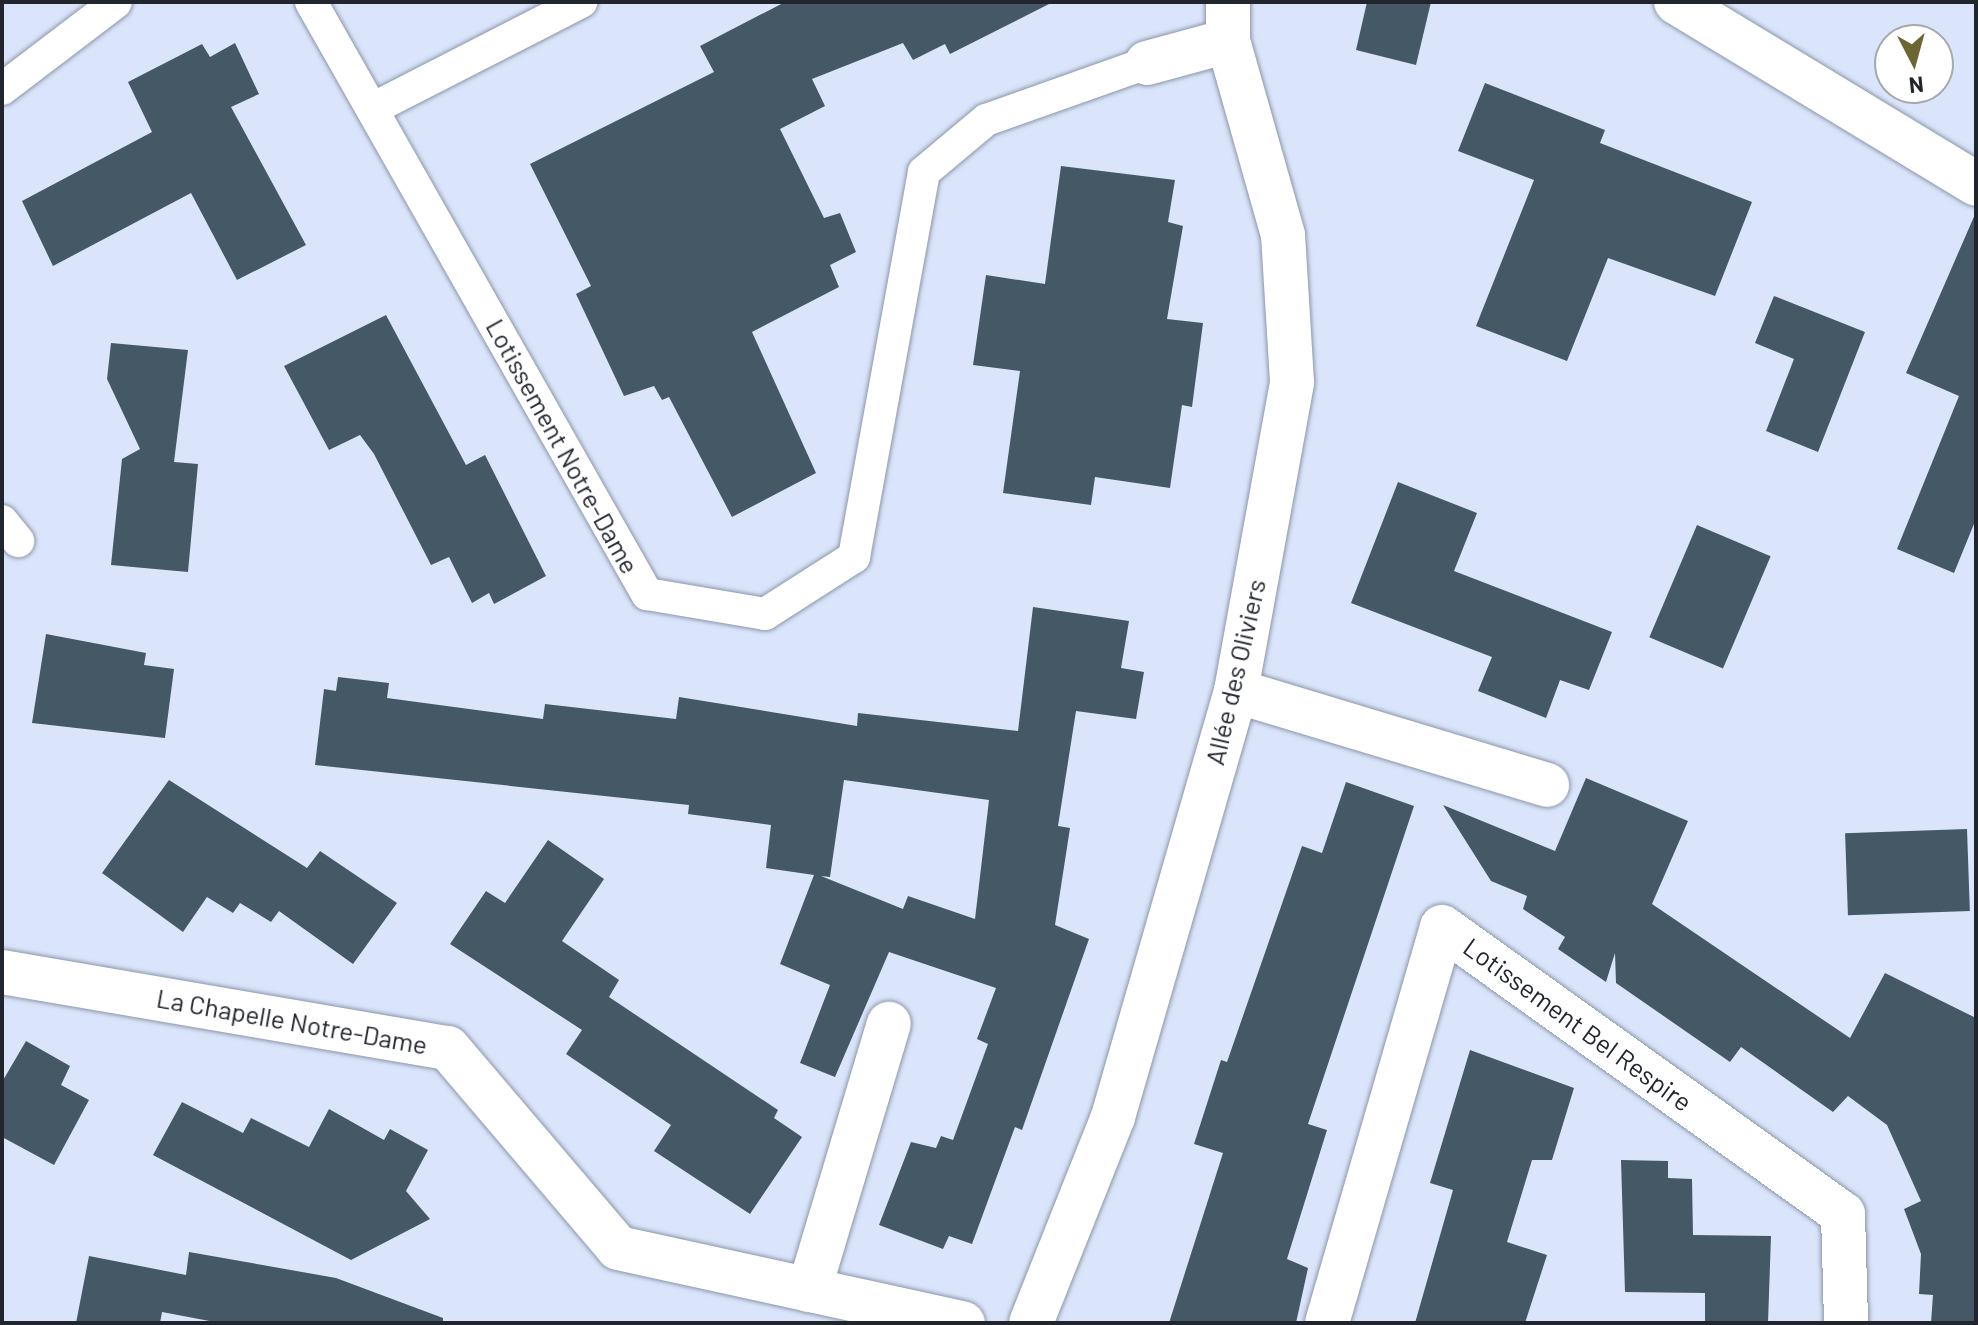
<!DOCTYPE html>
<html>
<head>
<meta charset="utf-8">
<style>
  body { margin:0 }
  #map { position:relative; width:1978px; height:1325px; overflow:hidden; background:#dae5fb; font-family:Barlow,sans-serif }
  div>[style] { position:absolute }
  .building>* { inset:0; background:#445965; transform-origin:0 0 }
  .roads { filter:drop-shadow(0 0 2px #8c96aa) drop-shadow(0 0 2px #8c96aa) }
  .lane>* { height:32px; margin:-16px; padding:0 16px; transform-origin:16px; border-radius:16px; background:#fff }
  .street>* { height:44px; margin:-22px; padding:0 22px; transform-origin:22px; border-radius:22px; background:#fff }
  span { translate:-50% -50%; white-space:nowrap; text-align:center; line-height:1.15; -webkit-text-stroke:8px #fff; paint-order:stroke }
  .street-label { font-size:26px; color:#21252d }
  .frame { position:absolute; inset:0; border:4px solid #21252d; pointer-events:none }
  .north { position:absolute; left:1874px; top:24px; width:80px; height:80px; box-sizing:border-box; background:#fff; border:2px solid #a6a8ab; border-radius:50%; rotate:174deg; font-size:22px; font-weight:700; line-height:32px; text-align:center; color:#21252d }
  .north::after { content:''; display:block; margin:auto; width:28px; height:36px; background:#6b6633; clip-path:polygon(50% 0,100% 100%,50% 72%,0 100%) }
</style>
</head>
<body>
<div id="map">
  <div class="building">
    <div style="clip-path:polygon(785px 2px,1053px 2px,950px 54px,945px 44px,913px 60px,903px 43px,812px 79px,825px 106px,780px 129px,824px 218px,840px 213px,856px 252px,830px 265px,839px 287px,752px 332px,816px 473px,732px 517px,669px 397px,662px 400px,654px 386px,624px 396px,576px 294px,591px 286px,530px 164px,714px 72px,700px 46px)"></div>
    <div style="clip-path:polygon(1367px 2px,1431px 2px,1416px 65px,1356px 50px)"></div>
    <div style="clip-path:polygon(235px 43px,259px 94px,231px 107px,306px 245px,237px 280px,191px 193px,53px 266px,22px 201px,152px 132px,128px 82px,202px 44px,210px 57px)"></div>
    <div style="clip-path:polygon(1485px 83px,1605px 130px,1600px 143px,1752px 202px,1715px 296px,1608px 258px,1567px 361px,1476px 326px,1534px 180px,1458px 151px)"></div>
    <div style="clip-path:polygon(1061px 166px,1175px 180px,1168px 222px,1183px 226px,1167px 319px,1203px 323px,1192px 407px,1182px 405px,1170px 488px,1095px 477px,1091px 505px,1003px 493px,1020px 371px,973px 365px,986px 275px,1045px 284px)"></div>
    <div style="clip-path:polygon(1976px 212px,1976px 519px,1954px 573px,1897px 549px,1959px 396px,1906px 373px)"></div>
    <div style="clip-path:polygon(1774px 296px,1865px 332px,1818px 452px,1766px 431px,1794px 359px,1755px 343px)"></div>
    <div style="clip-path:polygon(386px 315px,466px 465px,485px 455px,546px 576px,494px 604px,489px 593px,472px 603px,449px 557px,431px 565px,374px 454px,360px 435px,329px 450px,284px 366px)"></div>
    <div style="clip-path:polygon(111px 343px,188px 350px,174px 462px,198px 464px,188px 572px,111px 565px,122px 459px,140px 449px,107px 379px)"></div>
    <div style="clip-path:polygon(1398px 482px,1477px 513px,1454px 571px,1612px 632px,1589px 690px,1560px 680px,1546px 718px,1478px 691px,1492px 657px,1351px 603px)"></div>
    <div style="left:1697px;top:525px;width:80px;height:122px;rotate:23deg"></div>
    <div style="clip-path:polygon(evenodd,1033px 607px,1129px 621px,1121px 668px,1144px 672px,1136px 719px,1076px 711px,1058px 826px,1070px 828px,1055px 925px,1089px 939px,1022px 1130px,1015px 1127px,972px 1244px,949px 1236px,943px 1249px,879px 1225px,911px 1142px,936px 1148px,941px 1136px,953px 1140px,988px 1044px,977px 1039px,996px 988px,889px 952px,835px 1077px,800px 1063px,830px 985px,780px 964px,814px 875px,766px 868px,771px 825px,688px 814px,689px 805px,315px 765px,324px 689px,336px 691px,338px 677px,389px 683px,387px 698px,543px 719px,545px 704px,676px 719px,679px 697px,857px 726px,858px 713px,1018px 731px,1033px 607px,844px 780px,989px 800px,975px 919px,908px 896px,903px 909px,821px 876px,830px 877px,844px 780px)"></div>
    <div style="clip-path:polygon(46px 634px,146px 653px,144px 665px,174px 669px,165px 738px,32px 723px)"></div>
    <div style="clip-path:polygon(1586px 778px,1688px 821px,1652px 904px,1850px 1038px,1885px 973px,1976px 1018px,1976px 1323px,1931px 1323px,1933px 1295px,1919px 1294px,1921px 1254px,1904px 1209px,1921px 1201px,1887px 1125px,1848px 1096px,1833px 1112px,1741px 1047px,1730px 1062px,1616px 983px,1615px 953px,1606px 982px,1558px 949px,1565px 937px,1523px 909px,1527px 896px,1491px 881px,1443px 805px,1555px 851px)"></div>
    <div style="clip-path:polygon(169px 780px,307px 868px,320px 851px,397px 903px,353px 964px,279px 911px,271px 922px,240px 903px,233px 913px,207px 897px,183px 932px,102px 873px)"></div>
    <div style="clip-path:polygon(1346px 782px,1414px 806px,1308px 1124px,1327px 1130px,1287px 1259px,1308px 1268px,1296px 1323px,1169px 1323px,1223px 1153px,1194px 1144px,1221px 1060px,1227px 1062px,1302px 846px,1322px 853px)"></div>
    <div style="left:1967px;top:829px;width:82px;height:122px;rotate:88deg"></div>
    <div style="clip-path:polygon(548px 840px,604px 879px,562px 941px,619px 980px,609px 997px,778px 1110px,774px 1118px,802px 1137px,750px 1214px,654px 1151px,671px 1125px,566px 1054px,582px 1030px,450px 944px,486px 891px,505px 903px)"></div>
    <div style="clip-path:polygon(26px 1041px,70px 1066px,61px 1085px,89px 1100px,54px 1165px,2px 1137px,2px 1082px)"></div>
    <div style="clip-path:polygon(1470px 1050px,1574px 1088px,1552px 1160px,1532px 1160px,1507px 1242px,1547px 1255px,1525px 1323px,1415px 1323px,1453px 1190px,1430px 1183px)"></div>
    <div style="clip-path:polygon(182px 1102px,243px 1133px,251px 1118px,309px 1147px,329px 1109px,384px 1140px,390px 1129px,428px 1150px,406px 1191px,430px 1219px,351px 1260px,153px 1155px)"></div>
    <div style="clip-path:polygon(1621px 1160px,1668px 1161px,1668px 1178px,1692px 1179px,1693px 1235px,1771px 1236px,1768px 1323px,1705px 1323px,1705px 1293px,1625px 1292px)"></div>
    <div style="clip-path:polygon(189px 1252px,336px 1278px,443px 1318px,443px 1323px,220px 1323px,162px 1312px,160px 1323px,76px 1323px,89px 1256px,186px 1275px)"></div>
  </div>
  <div class="roads">
    <div class="lane">
      <div style="left:311px;top:2px;width:681px;rotate:60.42deg"></div>
      <div style="left:647px;top:594px;width:120px;rotate:9.6deg"></div>
      <div style="left:765px;top:614px;width:106px;rotate:-32.6deg"></div>
      <div style="left:854px;top:557px;width:391px;rotate:-79.7deg"></div>
      <div style="left:924px;top:172px;width:81px;rotate:-40deg"></div>
      <div style="left:986px;top:120px;width:171px;rotate:-19.5deg"></div>
      <div style="left:2px;top:89px;width:143px;rotate:-37.3deg"></div>
      <div style="left:374px;top:108px;width:233px;rotate:-27.1deg"></div>
      <div style="left:2px;top:521px;width:26px;rotate:51deg"></div>
    </div>
    <div class="street">
      <div style="left:1676px;top:2px;width:351px;rotate:31.2deg"></div>
      <div style="left:1147px;top:63px;width:84px;rotate:-15.2deg"></div>
      <div style="left:1236px;top:691px;width:325px;rotate:16.8deg"></div>
      <div style="left:2px;top:972px;width:452px;rotate:9.7deg"></div>
      <div style="left:448px;top:1048px;width:262px;rotate:49.6deg"></div>
      <div style="left:618px;top:1248px;width:353px;rotate:12.3deg"></div>
      <div style="left:809px;top:1290px;width:278px;rotate:-73.3deg"></div>
      <div style="left:1031px;top:1323px;width:222px;rotate:-68.3deg"></div>
      <div style="left:1113px;top:1117px;width:443px;rotate:-73.9deg"></div>
      <div style="left:1236px;top:691px;width:314px;rotate:-79.7deg"></div>
      <div style="left:1292px;top:382px;width:147px;rotate:-93.5deg"></div>
      <div style="left:1283px;top:235px;width:202px;rotate:-105.8deg"></div>
      <div style="left:1228px;top:41px;width:39px;rotate:-90deg"></div>
      <div style="left:1327px;top:1323px;width:412px;rotate:-73.8deg"></div>
      <div style="left:1442px;top:927px;width:493px;rotate:35.6deg"></div>
      <div style="left:1843px;top:1214px;width:109px;rotate:88.4deg"></div>
    </div>
  </div>
  <div class="street-label">
    <span style="left:563px;top:446px;rotate:61deg">Lotissement Notre-Dame</span>
    <span style="left:1235px;top:672px;rotate:-77deg">Allée des Oliviers</span>
    <span style="left:292px;top:1021px;rotate:10deg">La Chapelle Notre-Dame</span>
    <span style="left:1578px;top:1024px;rotate:36deg">Lotissement Bel Respire</span>
  </div>
  <div class="frame"></div>
  <div class="north">N</div>
</div>
</body>
</html>
